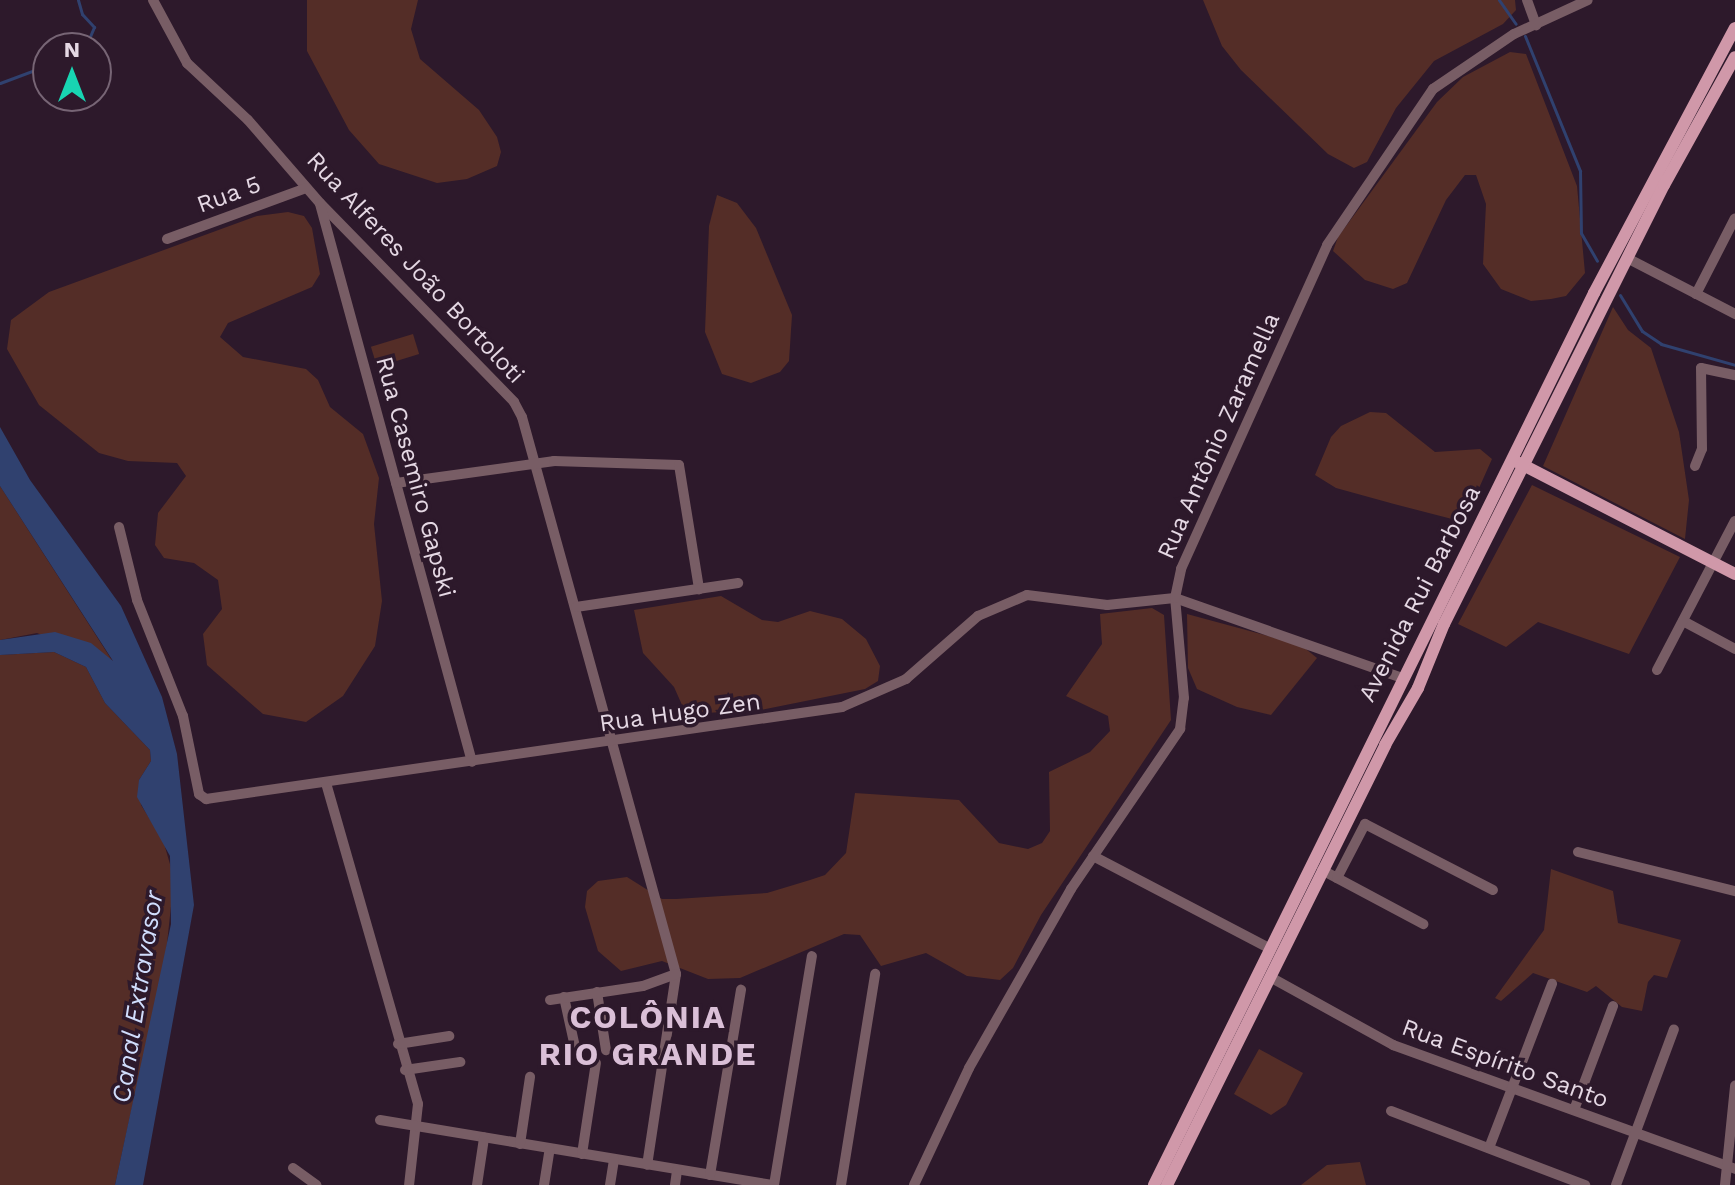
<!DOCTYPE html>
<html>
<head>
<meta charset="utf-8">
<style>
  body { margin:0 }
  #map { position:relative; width:1735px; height:1185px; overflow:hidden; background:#2d192b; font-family:"Work Sans",sans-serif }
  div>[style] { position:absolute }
  .green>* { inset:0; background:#542d27; transform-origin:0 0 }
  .water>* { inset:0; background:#30416f }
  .stream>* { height:3px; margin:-1.5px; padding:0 1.5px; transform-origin:1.5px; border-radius:1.5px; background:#30416f }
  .minor>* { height:10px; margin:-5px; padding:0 5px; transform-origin:5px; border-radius:5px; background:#785d65 }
  .major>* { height:12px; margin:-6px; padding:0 6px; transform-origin:6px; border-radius:6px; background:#d098a9 }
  span { translate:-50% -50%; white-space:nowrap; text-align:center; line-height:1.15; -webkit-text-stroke:7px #2d192b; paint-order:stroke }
  .street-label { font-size:24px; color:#e5d8e4 }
  .water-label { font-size:26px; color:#d0ddfc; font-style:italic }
  .district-label { font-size:32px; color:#dabfd7; font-weight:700; letter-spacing:2px }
  .north { position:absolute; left:32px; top:32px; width:80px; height:80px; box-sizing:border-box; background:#2d192b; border:2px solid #776575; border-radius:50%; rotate:0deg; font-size:22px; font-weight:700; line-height:32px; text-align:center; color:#e5d8e4 }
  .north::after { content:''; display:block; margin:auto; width:28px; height:36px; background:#18d5b2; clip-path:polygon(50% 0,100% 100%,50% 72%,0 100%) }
</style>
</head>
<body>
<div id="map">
  <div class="green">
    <div style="clip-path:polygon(307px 0,418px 0,411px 29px,420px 59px,479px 110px,497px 137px,501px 152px,497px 166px,467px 179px,437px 183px,379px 164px,349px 130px,307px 51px)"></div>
    <div style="clip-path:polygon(1203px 0,1515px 0,1516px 10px,1503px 24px,1434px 61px,1396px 108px,1367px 162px,1354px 168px,1328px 154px,1241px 70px,1222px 46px)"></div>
    <div style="clip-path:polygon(1510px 52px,1526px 54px,1577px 186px,1585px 273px,1566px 296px,1551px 299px,1531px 301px,1501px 289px,1483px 264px,1486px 204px,1476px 175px,1465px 175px,1446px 200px,1407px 283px,1393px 289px,1365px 280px,1333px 251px,1338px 237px,1437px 102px,1463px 77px)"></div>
    <div style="clip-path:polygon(717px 195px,737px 203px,756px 228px,792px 315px,789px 361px,780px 372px,751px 383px,722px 374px,705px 332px,709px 226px)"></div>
    <div style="clip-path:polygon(288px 212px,304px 216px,312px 228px,320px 274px,312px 287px,228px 323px,220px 337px,243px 357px,306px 369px,318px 380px,330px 407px,363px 434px,379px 478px,374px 524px,382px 601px,375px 646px,343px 696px,306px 722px,263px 714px,207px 665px,203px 634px,222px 609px,218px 580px,194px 563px,164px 558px,155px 545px,158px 513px,186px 476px,177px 463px,128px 461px,99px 453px,39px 405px,7px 349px,11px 320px,49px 292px,257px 216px)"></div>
    <div style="clip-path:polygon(1613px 307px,1628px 330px,1651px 348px,1679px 432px,1689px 500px,1685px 539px,1543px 466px)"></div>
    <div style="left:413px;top:334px;width:21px;height:44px;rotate:73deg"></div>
    <div style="clip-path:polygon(1370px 412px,1386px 413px,1435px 452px,1480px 449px,1492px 459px,1467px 515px,1452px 519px,1394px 504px,1336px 488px,1315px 475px,1331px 437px,1341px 426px)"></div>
    <div style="clip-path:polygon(1532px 485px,1680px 557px,1629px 654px,1538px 622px,1506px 647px,1458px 624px)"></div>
    <div style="clip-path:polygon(0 486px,115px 665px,37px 633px,0 640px)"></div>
    <div style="clip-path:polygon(721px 596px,762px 620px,778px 622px,810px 611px,842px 619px,866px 639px,880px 666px,878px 681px,865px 689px,761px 710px,686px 714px,674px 687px,643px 653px,634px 610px)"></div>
    <div style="clip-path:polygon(1152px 608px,1164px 615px,1171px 720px,1041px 915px,1013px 968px,1000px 980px,967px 976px,926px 953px,881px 966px,860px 935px,844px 934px,740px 978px,708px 979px,662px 961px,621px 971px,598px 951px,585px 907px,587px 891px,598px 881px,627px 877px,662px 899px,676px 899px,767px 893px,810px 880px,825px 875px,846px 853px,855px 793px,959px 800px,999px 843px,1028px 849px,1042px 843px,1050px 831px,1049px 772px,1090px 752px,1110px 731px,1108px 716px,1066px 696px,1102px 644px,1100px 614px)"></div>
    <div style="clip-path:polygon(1187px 614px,1301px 645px,1317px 658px,1271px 715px,1237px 707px,1197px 689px,1188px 668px)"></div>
    <div style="clip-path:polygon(54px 652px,86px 667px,105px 703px,150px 750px,151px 761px,139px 780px,141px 805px,163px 840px,174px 878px,166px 953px,115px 1185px,0 1185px,0 655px)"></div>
    <div style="clip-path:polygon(1551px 869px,1613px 891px,1618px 923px,1681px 940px,1667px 978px,1654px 975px,1648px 982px,1642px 1011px,1622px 1007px,1596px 986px,1587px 992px,1533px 973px,1501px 1001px,1495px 998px,1544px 930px)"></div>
    <div style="clip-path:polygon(1259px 1049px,1303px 1073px,1286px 1105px,1271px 1115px,1234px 1094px)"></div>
    <div style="clip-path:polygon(1360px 1162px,1366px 1185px,1301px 1185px,1327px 1165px)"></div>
  </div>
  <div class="water">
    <div style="clip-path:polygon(0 427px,30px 480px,121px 606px,162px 697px,177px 754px,194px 905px,143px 1185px,115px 1185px,171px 924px,170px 856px,137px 797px,139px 780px,151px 761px,150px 750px,105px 703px,86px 667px,54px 652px,0 655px,0 640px,55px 632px,91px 643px,113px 661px,0 486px)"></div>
  </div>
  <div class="stream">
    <div style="left:78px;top:0;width:15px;rotate:74deg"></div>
    <div style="left:82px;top:14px;width:18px;rotate:47deg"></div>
    <div style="left:94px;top:27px;width:23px;rotate:113deg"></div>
    <div style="left:1499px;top:0;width:29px;rotate:55deg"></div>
    <div style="left:1525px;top:36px;width:146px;rotate:67.8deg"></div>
    <div style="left:1580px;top:171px;width:62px;rotate:89.1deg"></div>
    <div style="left:1581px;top:233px;width:32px;rotate:60deg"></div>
    <div style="left:0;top:83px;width:51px;rotate:-20.6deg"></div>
    <div style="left:1620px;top:295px;width:42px;rotate:58.6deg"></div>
    <div style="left:1642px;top:331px;width:23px;rotate:34deg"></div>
    <div style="left:1661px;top:344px;width:77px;rotate:15.8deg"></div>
  </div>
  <div class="minor">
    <div style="left:153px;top:0;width:72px;rotate:61.6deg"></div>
    <div style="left:187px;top:63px;width:83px;rotate:43.1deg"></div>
    <div style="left:248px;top:120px;width:110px;rotate:49.1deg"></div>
    <div style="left:320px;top:203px;width:278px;rotate:45.7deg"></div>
    <div style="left:514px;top:402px;width:17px;rotate:62deg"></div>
    <div style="left:522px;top:417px;width:578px;rotate:74.54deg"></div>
    <div style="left:676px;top:974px;width:193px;rotate:98.6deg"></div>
    <div style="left:1527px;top:0;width:27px;rotate:70deg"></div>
    <div style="left:320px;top:204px;width:578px;rotate:74.76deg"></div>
    <div style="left:167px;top:239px;width:148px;rotate:-20.1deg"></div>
    <div style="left:1627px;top:258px;width:122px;rotate:27.4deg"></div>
    <div style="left:1696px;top:294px;width:85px;rotate:-62.8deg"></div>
    <div style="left:1695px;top:466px;width:18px;rotate:-68deg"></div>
    <div style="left:1702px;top:449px;width:81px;rotate:-90.7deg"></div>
    <div style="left:1701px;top:368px;width:35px;rotate:12deg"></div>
    <div style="left:396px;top:483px;width:160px;rotate:-7.9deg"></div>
    <div style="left:554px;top:461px;width:125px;rotate:1.8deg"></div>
    <div style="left:679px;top:465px;width:126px;rotate:80.8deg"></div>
    <div style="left:119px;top:527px;width:75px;rotate:76.1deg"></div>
    <div style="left:137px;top:600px;width:125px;rotate:68.4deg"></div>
    <div style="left:183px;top:716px;width:80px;rotate:78.4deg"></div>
    <div style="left:199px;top:794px;width:9px;rotate:36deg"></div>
    <div style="left:206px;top:799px;width:643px;rotate:-8.23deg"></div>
    <div style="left:842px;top:707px;width:70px;rotate:-23.6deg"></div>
    <div style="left:906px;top:679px;width:96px;rotate:-41.2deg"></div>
    <div style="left:978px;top:616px;width:53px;rotate:-23.2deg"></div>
    <div style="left:1027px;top:595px;width:81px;rotate:7.1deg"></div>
    <div style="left:1107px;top:605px;width:68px;rotate:-5.9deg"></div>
    <div style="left:1175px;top:598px;width:241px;rotate:19.4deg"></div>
    <div style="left:576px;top:607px;width:164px;rotate:-8.4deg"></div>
    <div style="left:1683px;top:621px;width:59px;rotate:28.3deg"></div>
    <div style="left:1657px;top:670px;width:168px;rotate:-62.4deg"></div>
    <div style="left:326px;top:783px;width:334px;rotate:74deg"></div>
    <div style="left:418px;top:1104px;width:81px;rotate:96.3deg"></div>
    <div style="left:1578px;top:852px;width:162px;rotate:14deg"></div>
    <div style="left:1093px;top:856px;width:199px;rotate:27.6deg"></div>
    <div style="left:1322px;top:870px;width:115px;rotate:28.1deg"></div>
    <div style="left:1337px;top:878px;width:61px;rotate:-62.6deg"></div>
    <div style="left:1365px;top:824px;width:144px;rotate:27.3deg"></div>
    <div style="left:1270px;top:977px;width:141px;rotate:28.9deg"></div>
    <div style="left:1393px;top:1045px;width:364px;rotate:19.9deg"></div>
    <div style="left:597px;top:992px;width:59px;rotate:81.2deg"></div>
    <div style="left:564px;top:997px;width:60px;rotate:77.6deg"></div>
    <div style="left:550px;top:1000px;width:94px;rotate:-8.6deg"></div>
    <div style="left:643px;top:986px;width:35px;rotate:-20deg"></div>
    <div style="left:398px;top:1044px;width:52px;rotate:-8.9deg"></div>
    <div style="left:405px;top:1070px;width:56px;rotate:-8.3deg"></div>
    <div style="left:1574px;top:1110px;width:111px;rotate:-69.4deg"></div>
    <div style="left:1391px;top:1111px;width:208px;rotate:20.9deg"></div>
    <div style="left:380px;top:1120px;width:396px;rotate:9.4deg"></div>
    <div style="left:520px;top:1144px;width:68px;rotate:-81.5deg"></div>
    <div style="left:1489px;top:1148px;width:176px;rotate:-69deg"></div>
    <div style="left:582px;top:1154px;width:92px;rotate:-81.3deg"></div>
    <div style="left:293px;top:1168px;width:29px;rotate:36deg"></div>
    <div style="left:710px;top:1175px;width:188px;rotate:-80.5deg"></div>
    <div style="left:477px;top:1185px;width:48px;rotate:-81.5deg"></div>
    <div style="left:544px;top:1185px;width:36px;rotate:-81deg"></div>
    <div style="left:610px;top:1185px;width:26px;rotate:-81deg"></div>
    <div style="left:675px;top:1185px;width:15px;rotate:-82deg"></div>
    <div style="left:774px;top:1185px;width:232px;rotate:-80.6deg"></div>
    <div style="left:841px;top:1185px;width:214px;rotate:-80.8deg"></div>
    <div style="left:914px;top:1185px;width:129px;rotate:-64.8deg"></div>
    <div style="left:969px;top:1068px;width:206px;rotate:-60.3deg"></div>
    <div style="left:1071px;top:889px;width:194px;rotate:-55.7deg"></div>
    <div style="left:1180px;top:729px;width:31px;rotate:-83deg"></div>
    <div style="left:1184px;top:698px;width:100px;rotate:-95.1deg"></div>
    <div style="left:1175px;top:598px;width:30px;rotate:-78deg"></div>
    <div style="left:1181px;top:569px;width:355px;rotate:-65.7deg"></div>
    <div style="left:1327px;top:245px;width:189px;rotate:-55.8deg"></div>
    <div style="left:1433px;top:89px;width:98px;rotate:-34.2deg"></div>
    <div style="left:1514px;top:34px;width:81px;rotate:-24.7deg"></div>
    <div style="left:1616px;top:1185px;width:166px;rotate:-69.6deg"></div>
    <div style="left:1725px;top:1185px;width:100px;rotate:-84.2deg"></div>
  </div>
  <div class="major">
    <div style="left:1517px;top:462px;width:245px;rotate:27.2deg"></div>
    <div style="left:1154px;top:1185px;width:995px;rotate:-63.74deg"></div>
    <div style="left:1594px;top:293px;width:300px;rotate:-62deg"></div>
    <div style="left:1167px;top:1185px;width:491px;rotate:-63.6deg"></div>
    <div style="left:1385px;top:745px;width:66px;rotate:-59.9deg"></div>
    <div style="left:1418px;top:688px;width:69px;rotate:-67.9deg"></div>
    <div style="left:1444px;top:624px;width:491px;rotate:-63.4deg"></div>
    <div style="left:1664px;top:185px;width:146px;rotate:-61deg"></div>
  </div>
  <div class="street-label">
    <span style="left:229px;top:195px;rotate:-20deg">Rua 5</span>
    <span style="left:415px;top:268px;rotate:47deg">Rua Alferes João Bortoloti</span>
    <span style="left:1219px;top:436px;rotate:-66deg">Rua Antônio Zaramella</span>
    <span style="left:415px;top:477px;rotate:75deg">Rua Casemiro Gapski</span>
    <span style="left:1420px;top:594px;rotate:-63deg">Avenida Rui Barbosa</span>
    <span style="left:680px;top:713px;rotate:-8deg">Rua Hugo Zen</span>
    <span style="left:1505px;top:1064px;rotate:20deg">Rua Espírito Santo</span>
  </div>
  <div class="water-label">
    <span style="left:138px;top:997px;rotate:-81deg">Canal Extravasor</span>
  </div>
  <div class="district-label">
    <span style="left:648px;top:1036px">COLÔNIA<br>RIO GRANDE</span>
  </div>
  <div class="north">N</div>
</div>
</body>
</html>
